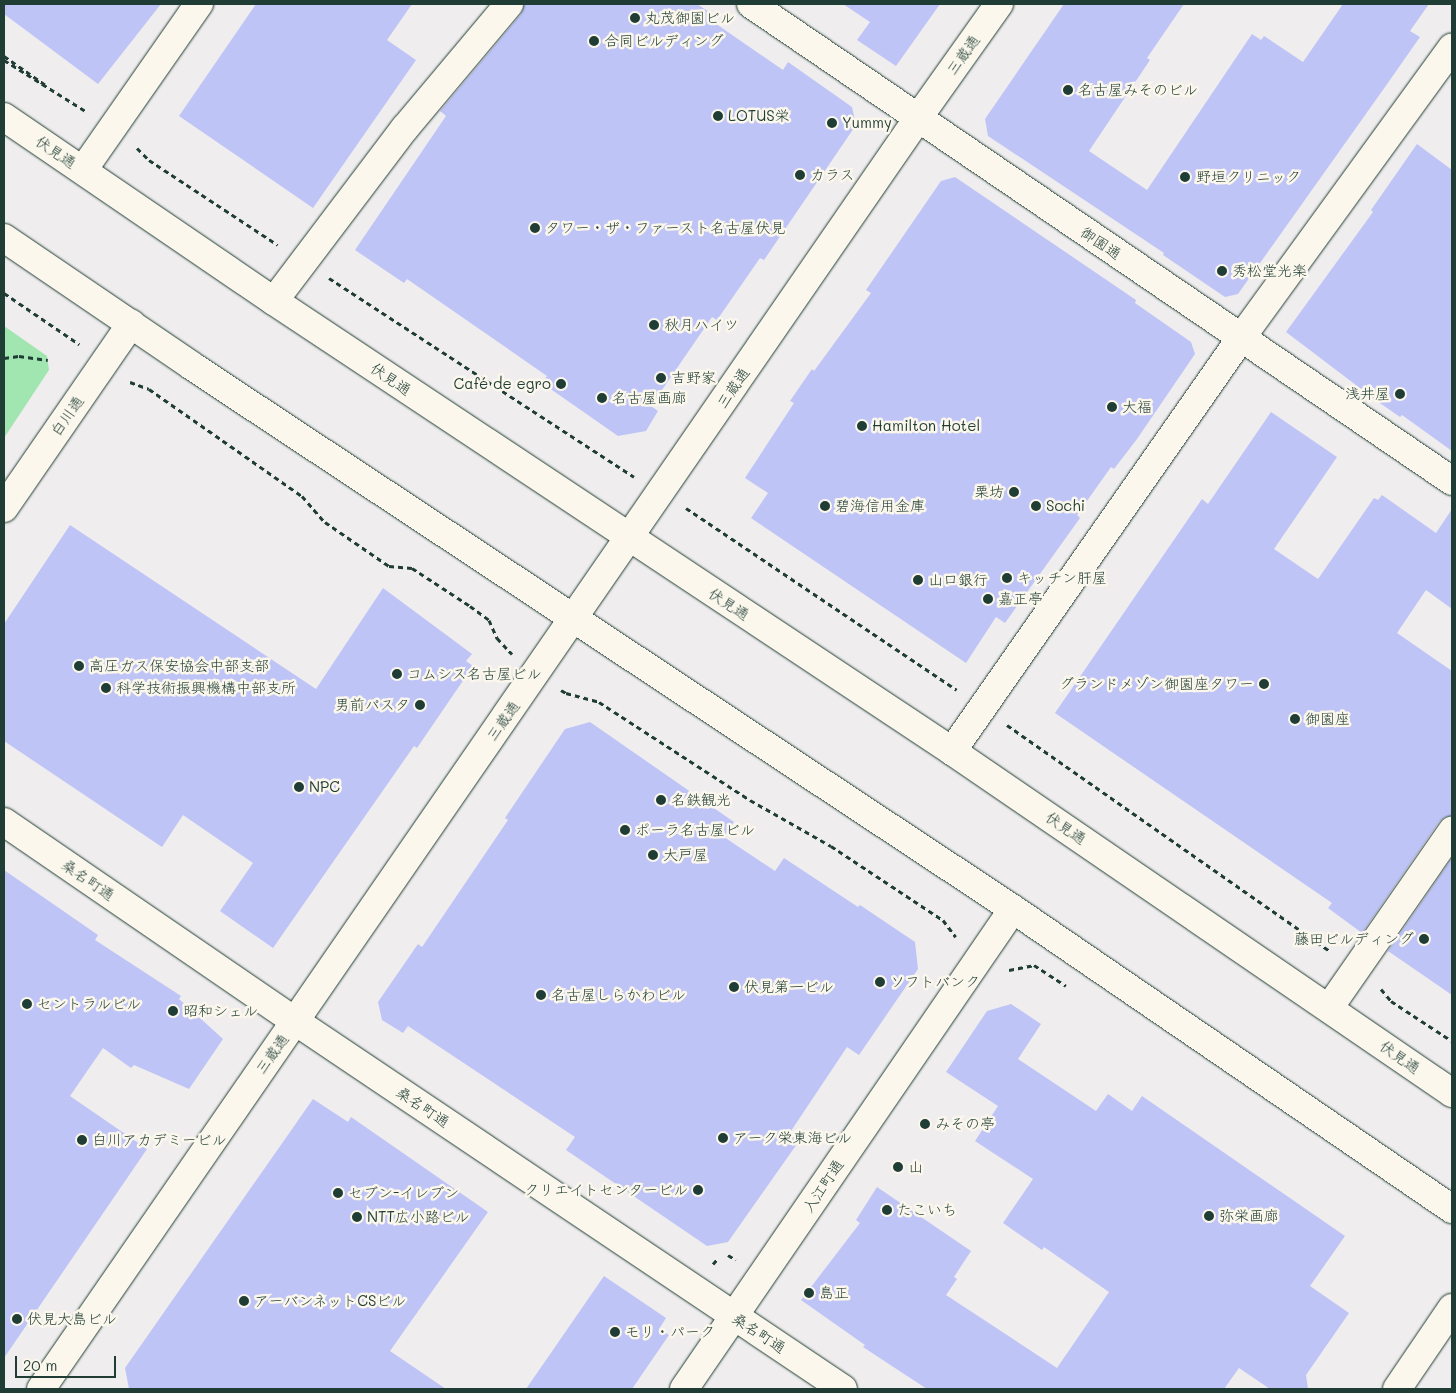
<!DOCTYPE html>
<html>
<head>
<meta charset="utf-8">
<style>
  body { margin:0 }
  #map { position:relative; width:1456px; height:1393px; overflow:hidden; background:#efedee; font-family:Mali,"Klee One",sans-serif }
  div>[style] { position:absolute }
  .green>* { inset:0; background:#a1e5b1 }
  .building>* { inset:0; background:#bfc4f6 }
  .path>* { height:3px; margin-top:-1.5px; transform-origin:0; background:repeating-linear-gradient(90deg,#1f3d34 0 5px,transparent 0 9px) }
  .roads { filter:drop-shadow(0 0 1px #1f3d34) drop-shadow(0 0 1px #1f3d34) }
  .street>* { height:28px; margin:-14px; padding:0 14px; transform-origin:14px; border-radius:14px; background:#fbf7ec }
  .secondary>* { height:28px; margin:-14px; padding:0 14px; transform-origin:14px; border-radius:14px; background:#fbf7ec }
  .primary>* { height:28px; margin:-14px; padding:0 14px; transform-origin:14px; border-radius:14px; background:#fbf7ec }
  .highway>* { height:28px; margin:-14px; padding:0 14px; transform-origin:14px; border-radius:14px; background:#fbf7ec }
  .dots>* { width:14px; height:14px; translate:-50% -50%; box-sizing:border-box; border:2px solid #fbf7ec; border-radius:50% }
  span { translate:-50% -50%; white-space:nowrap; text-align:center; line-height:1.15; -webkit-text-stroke:5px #fbf7ec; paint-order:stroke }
  .poi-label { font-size:15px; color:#1f3d34 }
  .left { translate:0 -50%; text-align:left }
  .right { translate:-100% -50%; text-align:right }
  .street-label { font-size:15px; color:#1f3d34 }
  .frame { position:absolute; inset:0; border:5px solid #1f3d34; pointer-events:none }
  .scale { position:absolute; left:15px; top:1356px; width:101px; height:22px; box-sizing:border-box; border:2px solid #1f3d34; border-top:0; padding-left:6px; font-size:15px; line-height:18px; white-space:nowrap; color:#1f3d34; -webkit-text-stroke:4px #fbf7ec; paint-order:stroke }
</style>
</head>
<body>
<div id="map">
  <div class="green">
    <div style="clip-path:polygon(4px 326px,47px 356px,49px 370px,4px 438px)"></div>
  </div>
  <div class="building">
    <div style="clip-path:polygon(4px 4px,161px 4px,98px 84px,4px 14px)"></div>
    <div style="clip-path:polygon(256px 4px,412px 4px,387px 40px,416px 60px,313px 208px,179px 116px)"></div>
    <div style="clip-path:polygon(524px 4px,697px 4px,712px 14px,709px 19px,783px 70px,788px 62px,852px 107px,856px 125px,764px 260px,760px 258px,717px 320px,712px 317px,651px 406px,658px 411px,646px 431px,618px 436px,542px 383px,547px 376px,407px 279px,404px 283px,355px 250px,446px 116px,440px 111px,521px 14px)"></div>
    <div style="clip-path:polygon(843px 4px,940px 4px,896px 66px,857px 40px,870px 22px)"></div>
    <div style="clip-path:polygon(1064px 4px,1184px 4px,1147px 58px,1150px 60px,1089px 151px,1147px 190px,1252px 34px,1261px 40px,1264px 36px,1303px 62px,1343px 4px,1429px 4px,1410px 31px,1420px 37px,1385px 87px,1238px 294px,1225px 297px,1163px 255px,1164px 253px,988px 136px,985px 119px)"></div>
    <div style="clip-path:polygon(1417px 144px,1452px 170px,1452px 451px,1402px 415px,1400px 417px,1377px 401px,1286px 332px,1373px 212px,1371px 210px)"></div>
    <div style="clip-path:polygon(955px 177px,1136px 300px,1135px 303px,1191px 342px,1195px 354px,1137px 439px,1114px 469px,1111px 467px,1077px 515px,1080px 518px,1005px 623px,996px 617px,966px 663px,751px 518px,768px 493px,745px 478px,794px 403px,790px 401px,812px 369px,814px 371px,871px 293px,866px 290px,941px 181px)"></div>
    <div style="clip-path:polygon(1271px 412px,1337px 457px,1274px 549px,1318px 579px,1374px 498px,1378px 500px,1382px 495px,1436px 533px,1452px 509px,1452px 609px,1426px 590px,1397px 633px,1452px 671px,1452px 816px,1445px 817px,1439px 822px,1362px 933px,1328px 908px,1332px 903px,1055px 713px,1202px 499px,1208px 504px)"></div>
    <div style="clip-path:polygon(70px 525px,316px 689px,383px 588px,472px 654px,466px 661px,473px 666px,417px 748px,414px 746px,273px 948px,220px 911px,253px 863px,183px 815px,162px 847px,4px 741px,4px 624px)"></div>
    <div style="clip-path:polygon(590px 722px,734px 822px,724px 837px,775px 871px,784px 858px,858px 907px,860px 905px,915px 942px,918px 969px,859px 1055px,847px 1047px,789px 1134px,799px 1141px,728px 1242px,707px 1246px,566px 1150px,575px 1137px,408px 1026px,403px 1033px,382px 1020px,378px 1002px,418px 944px,422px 947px,508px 820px,505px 818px,565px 729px)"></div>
    <div style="clip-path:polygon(1452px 858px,1452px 995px,1388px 951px)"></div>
    <div style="clip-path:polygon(4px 870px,98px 935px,95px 940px,181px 996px,179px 999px,223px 1039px,189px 1089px,134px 1065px,131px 1068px,103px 1048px,70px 1096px,147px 1149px,4px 1358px)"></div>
    <div style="clip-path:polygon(1011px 1004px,1041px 1024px,1018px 1059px,1096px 1111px,1108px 1094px,1132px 1111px,1142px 1096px,1345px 1236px,1310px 1286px,1349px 1313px,1306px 1375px,1308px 1389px,1270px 1389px,1239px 1368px,1224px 1389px,927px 1389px,863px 1347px,865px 1345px,801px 1300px,860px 1223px,856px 1220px,877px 1187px,971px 1251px,954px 1277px,957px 1279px,946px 1295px,1057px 1368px,1109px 1292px,1044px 1247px,1042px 1250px,1003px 1223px,1033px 1179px,975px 1141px,998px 1106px,946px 1072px,987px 1011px)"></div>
    <div style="clip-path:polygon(313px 1099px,348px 1122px,351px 1117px,488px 1212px,390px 1351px,446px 1389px,129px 1389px,125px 1368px)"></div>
    <div style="clip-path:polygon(604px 1276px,666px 1318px,659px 1329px,669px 1335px,632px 1389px,526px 1389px)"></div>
  </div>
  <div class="path">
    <div style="left:4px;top:56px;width:52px;rotate:34.9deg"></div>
    <div style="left:4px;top:60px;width:98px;rotate:32.1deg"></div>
    <div style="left:137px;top:148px;width:17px;rotate:45deg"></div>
    <div style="left:149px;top:160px;width:154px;rotate:33.4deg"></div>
    <div style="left:329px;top:278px;width:364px;rotate:33.1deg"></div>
    <div style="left:4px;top:293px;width:91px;rotate:34.2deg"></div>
    <div style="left:4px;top:358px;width:15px;rotate:-8deg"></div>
    <div style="left:19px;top:356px;width:29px;rotate:8deg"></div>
    <div style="left:130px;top:382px;width:20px;rotate:20deg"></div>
    <div style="left:149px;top:389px;width:187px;rotate:35deg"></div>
    <div style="left:302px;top:496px;width:35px;rotate:49deg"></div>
    <div style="left:325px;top:522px;width:78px;rotate:34.5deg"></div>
    <div style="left:389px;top:566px;width:23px;rotate:5deg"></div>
    <div style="left:412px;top:568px;width:69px;rotate:33.2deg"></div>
    <div style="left:470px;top:606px;width:24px;rotate:36deg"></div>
    <div style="left:489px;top:620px;width:20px;rotate:66deg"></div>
    <div style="left:497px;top:638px;width:22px;rotate:47deg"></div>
    <div style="left:686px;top:508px;width:326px;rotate:33.9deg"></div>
    <div style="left:561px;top:690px;width:6px;rotate:31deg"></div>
    <div style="left:566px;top:693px;width:34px;rotate:15deg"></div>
    <div style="left:599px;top:702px;width:180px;rotate:33deg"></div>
    <div style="left:750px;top:800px;width:93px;rotate:29.6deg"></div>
    <div style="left:831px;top:846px;width:134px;rotate:33.5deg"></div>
    <div style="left:943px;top:920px;width:21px;rotate:53deg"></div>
    <div style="left:1007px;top:725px;width:394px;rotate:35deg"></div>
    <div style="left:1009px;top:970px;width:25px;rotate:-11deg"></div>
    <div style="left:1034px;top:965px;width:38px;rotate:33deg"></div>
    <div style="left:1381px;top:989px;width:16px;rotate:50deg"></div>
    <div style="left:1391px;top:1001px;width:73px;rotate:33.3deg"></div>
    <div style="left:728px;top:1255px;width:9px;rotate:32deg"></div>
    <div style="left:713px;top:1264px;width:9px;rotate:-49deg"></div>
  </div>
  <div class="roads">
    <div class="street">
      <div style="left:751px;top:4px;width:848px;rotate:34.23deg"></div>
      <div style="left:83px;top:170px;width:203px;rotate:-55.1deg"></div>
      <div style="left:274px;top:301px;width:217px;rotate:-52.9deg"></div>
      <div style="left:405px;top:128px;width:162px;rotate:-50deg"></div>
      <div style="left:4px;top:508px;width:224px;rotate:-55.4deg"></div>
      <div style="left:952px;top:751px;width:504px;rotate:-55.02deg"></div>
      <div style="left:1241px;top:338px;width:359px;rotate:-54deg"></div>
      <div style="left:4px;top:822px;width:353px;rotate:34.4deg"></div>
      <div style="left:295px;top:1021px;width:660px;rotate:33.88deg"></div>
      <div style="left:1329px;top:1008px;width:216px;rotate:-55.2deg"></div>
      <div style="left:684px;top:1389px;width:582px;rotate:-55.57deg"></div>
    </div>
    <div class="secondary">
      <div style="left:41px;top:1389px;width:1544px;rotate:-55.39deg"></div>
      <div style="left:918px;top:118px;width:140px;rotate:-54.6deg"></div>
    </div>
    <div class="primary">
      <div style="left:1397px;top:1389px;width:98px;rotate:-55.8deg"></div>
    </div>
    <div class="highway">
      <div style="left:4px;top:117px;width:327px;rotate:34.3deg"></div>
      <div style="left:274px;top:301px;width:814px;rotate:33.57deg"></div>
      <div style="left:952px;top:751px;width:606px;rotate:34.37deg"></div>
      <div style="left:4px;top:238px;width:227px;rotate:34.2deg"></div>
      <div style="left:192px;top:366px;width:984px;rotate:33.48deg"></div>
      <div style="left:1013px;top:909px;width:532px;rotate:34.35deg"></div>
    </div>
  </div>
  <div class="dots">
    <div style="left:635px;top:18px;background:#1f3d34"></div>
    <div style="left:594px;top:41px;background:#1f3d34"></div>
    <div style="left:1068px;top:90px;background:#1f3d34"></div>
    <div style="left:718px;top:116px;background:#1f3d34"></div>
    <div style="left:832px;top:123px;background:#1f3d34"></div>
    <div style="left:800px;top:175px;background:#1f3d34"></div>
    <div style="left:1185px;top:177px;background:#1f3d34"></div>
    <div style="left:535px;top:228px;background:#1f3d34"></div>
    <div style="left:1222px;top:271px;background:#1f3d34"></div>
    <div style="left:654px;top:325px;background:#1f3d34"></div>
    <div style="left:661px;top:378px;background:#1f3d34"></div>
    <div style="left:561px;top:384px;background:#1f3d34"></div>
    <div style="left:1400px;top:394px;background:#1f3d34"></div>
    <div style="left:602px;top:398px;background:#1f3d34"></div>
    <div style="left:1112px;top:407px;background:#1f3d34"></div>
    <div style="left:862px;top:426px;background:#1f3d34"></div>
    <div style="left:1014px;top:492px;background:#1f3d34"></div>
    <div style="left:825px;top:506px;background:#1f3d34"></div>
    <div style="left:1036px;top:506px;background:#1f3d34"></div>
    <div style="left:1007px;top:578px;background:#1f3d34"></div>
    <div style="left:918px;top:580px;background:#1f3d34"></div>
    <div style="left:988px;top:599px;background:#1f3d34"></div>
    <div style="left:79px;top:666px;background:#1f3d34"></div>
    <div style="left:397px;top:674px;background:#1f3d34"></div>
    <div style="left:1264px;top:684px;background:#1f3d34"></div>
    <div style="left:106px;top:688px;background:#1f3d34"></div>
    <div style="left:420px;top:705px;background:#1f3d34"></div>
    <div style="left:1295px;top:719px;background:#1f3d34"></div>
    <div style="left:299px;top:787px;background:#1f3d34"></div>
    <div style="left:661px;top:800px;background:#1f3d34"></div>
    <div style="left:625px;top:830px;background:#1f3d34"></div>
    <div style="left:653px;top:855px;background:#1f3d34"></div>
    <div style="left:1424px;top:939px;background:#1f3d34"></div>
    <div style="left:880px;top:982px;background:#1f3d34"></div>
    <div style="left:734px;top:987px;background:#1f3d34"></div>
    <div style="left:541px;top:995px;background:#1f3d34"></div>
    <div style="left:27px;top:1004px;background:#1f3d34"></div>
    <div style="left:173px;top:1011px;background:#1f3d34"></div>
    <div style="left:925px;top:1124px;background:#1f3d34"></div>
    <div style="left:723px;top:1138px;background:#1f3d34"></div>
    <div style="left:82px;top:1140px;background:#1f3d34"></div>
    <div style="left:898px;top:1167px;background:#1f3d34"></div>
    <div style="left:698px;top:1190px;background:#1f3d34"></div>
    <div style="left:338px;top:1193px;background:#1f3d34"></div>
    <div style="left:887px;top:1210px;background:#1f3d34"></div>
    <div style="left:1209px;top:1216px;background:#1f3d34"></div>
    <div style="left:357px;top:1217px;background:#1f3d34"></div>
    <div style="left:809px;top:1293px;background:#1f3d34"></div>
    <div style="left:244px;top:1301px;background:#1f3d34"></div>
    <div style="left:17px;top:1319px;background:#1f3d34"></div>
    <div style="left:615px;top:1332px;background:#1f3d34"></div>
  </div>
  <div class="poi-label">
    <span class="left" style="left:645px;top:18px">丸茂御園ビル</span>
    <span class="left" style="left:604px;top:41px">合同ビルディング</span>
    <span class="left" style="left:1078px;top:90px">名古屋みそのビル</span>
    <span class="left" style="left:728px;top:116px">LOTUS栄</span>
    <span class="left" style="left:842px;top:123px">Yummy</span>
    <span class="left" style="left:810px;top:175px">カラス</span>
    <span class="left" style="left:1196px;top:177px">野垣クリニック</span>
    <span class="left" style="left:545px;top:228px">タワー・ザ・ファースト名古屋伏見</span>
    <span class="left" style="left:1232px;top:271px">秀松堂光楽</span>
    <span class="left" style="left:664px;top:325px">秋月ハイツ</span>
    <span class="left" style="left:671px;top:378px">吉野家</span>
    <span class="right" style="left:551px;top:384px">Café de egro</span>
    <span class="right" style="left:1390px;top:394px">浅井屋</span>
    <span class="left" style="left:612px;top:398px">名古屋画廊</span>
    <span class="left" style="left:1122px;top:407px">大福</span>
    <span class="left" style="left:872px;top:426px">Hamilton Hotel</span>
    <span class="right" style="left:1004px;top:492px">栗坊</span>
    <span class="left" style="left:835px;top:506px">碧海信用金庫</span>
    <span class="left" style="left:1046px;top:506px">Sochi</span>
    <span class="left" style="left:1017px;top:578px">キッチン肝屋</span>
    <span class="left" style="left:928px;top:580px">山口銀行</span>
    <span class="left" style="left:998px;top:599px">嘉正亭</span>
    <span class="left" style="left:89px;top:666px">高圧ガス保安協会中部支部</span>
    <span class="left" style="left:407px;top:674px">コムシス名古屋ビル</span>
    <span class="right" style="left:1254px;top:684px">グランドメゾン御園座タワー</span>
    <span class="left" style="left:116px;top:688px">科学技術振興機構中部支所</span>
    <span class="right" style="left:410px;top:705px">男前パスタ</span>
    <span class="left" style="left:1305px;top:719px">御園座</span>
    <span class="left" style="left:309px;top:787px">NPC</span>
    <span class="left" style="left:671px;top:800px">名鉄観光</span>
    <span class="left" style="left:635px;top:830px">ポーラ名古屋ビル</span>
    <span class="left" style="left:663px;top:855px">大戸屋</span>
    <span class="right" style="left:1414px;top:939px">藤田ビルディング</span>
    <span class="left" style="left:890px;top:982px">ソフトバンク</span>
    <span class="left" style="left:744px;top:987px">伏見第一ビル</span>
    <span class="left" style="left:551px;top:995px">名古屋しらかわビル</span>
    <span class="left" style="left:37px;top:1004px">セントラルビル</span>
    <span class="left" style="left:183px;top:1011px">昭和シェル</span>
    <span class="left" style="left:935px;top:1124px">みその亭</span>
    <span class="left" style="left:733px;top:1138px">アーク栄東海ビル</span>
    <span class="left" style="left:92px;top:1140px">白川アカデミービル</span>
    <span class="left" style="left:908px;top:1167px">山</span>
    <span class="right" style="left:688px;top:1190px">クリエイトセンタービル</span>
    <span class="left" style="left:348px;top:1193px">セブン-イレブン</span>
    <span class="left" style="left:897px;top:1210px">たこいち</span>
    <span class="left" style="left:1219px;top:1216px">弥栄画廊</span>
    <span class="left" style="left:367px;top:1217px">NTT広小路ビル</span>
    <span class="left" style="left:819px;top:1293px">島正</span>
    <span class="left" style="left:254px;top:1301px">アーバンネットCSビル</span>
    <span class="left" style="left:27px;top:1319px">伏見大島ビル</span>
    <span class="left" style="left:625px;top:1332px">モリ・パーク</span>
  </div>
  <div class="street-label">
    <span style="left:963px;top:55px;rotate:-55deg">三蔵通</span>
    <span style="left:56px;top:152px;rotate:34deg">伏見通</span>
    <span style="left:1101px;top:243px;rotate:34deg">御園通</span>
    <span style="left:391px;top:379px;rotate:34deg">伏見通</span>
    <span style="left:733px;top:388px;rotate:-56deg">三蔵通</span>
    <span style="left:67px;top:416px;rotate:-55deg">白川通</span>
    <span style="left:729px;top:604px;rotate:33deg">伏見通</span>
    <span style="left:503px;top:721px;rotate:-55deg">三蔵通</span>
    <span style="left:1066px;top:828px;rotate:34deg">伏見通</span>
    <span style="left:88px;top:880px;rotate:34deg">桑名町通</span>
    <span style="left:272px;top:1054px;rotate:-55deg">三蔵通</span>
    <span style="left:1400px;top:1057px;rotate:35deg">伏見通</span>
    <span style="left:423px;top:1107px;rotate:34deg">桑名町通</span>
    <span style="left:823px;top:1186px;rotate:-56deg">入江町通</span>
    <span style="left:759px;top:1333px;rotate:33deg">桑名町通</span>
  </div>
  <div class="frame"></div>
  <div class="scale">20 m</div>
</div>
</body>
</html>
